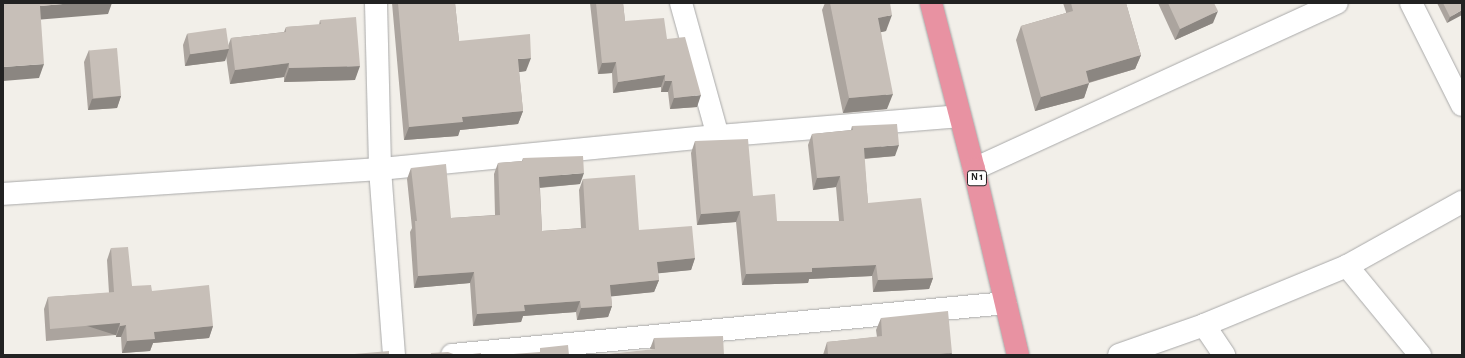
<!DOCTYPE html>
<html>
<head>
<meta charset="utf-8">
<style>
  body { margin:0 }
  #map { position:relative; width:1465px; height:358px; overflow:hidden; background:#f2efe9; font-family:"Alegreya Sans",sans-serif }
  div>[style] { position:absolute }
  .roads { filter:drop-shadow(0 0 1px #a9a9a9) drop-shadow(0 0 1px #a9a9a9) }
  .minor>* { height:22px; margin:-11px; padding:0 11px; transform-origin:11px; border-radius:11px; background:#fff }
  .highway>* { height:22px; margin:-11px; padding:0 11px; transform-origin:11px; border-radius:11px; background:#e892a2 }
  .wall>* { inset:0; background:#aba49e }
  .shaded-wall>* { inset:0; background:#8b8681; transform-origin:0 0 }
  .building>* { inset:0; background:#c7bfb8; transform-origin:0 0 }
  span { translate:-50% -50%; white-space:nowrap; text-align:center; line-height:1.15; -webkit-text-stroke:3.5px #fff; paint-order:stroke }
  .shield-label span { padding:1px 3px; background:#fff; border:1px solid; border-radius:3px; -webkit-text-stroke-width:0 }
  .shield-label { font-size:10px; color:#222; font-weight:700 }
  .frame { position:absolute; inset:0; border:4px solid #222; pointer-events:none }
</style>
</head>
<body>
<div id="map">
  <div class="roads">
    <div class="minor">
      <div style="left:376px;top:3px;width:166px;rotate:88.6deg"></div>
      <div style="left:380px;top:169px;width:187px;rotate:85.7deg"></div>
      <div style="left:681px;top:3px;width:138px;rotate:74.5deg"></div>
      <div style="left:1411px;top:3px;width:114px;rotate:63.4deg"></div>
      <div style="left:974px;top:169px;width:399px;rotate:-24.6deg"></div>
      <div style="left:3px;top:194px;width:378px;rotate:-3.8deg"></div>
      <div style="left:380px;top:169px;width:340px;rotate:-5.6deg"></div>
      <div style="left:718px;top:136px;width:242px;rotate:-4.7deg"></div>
      <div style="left:1347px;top:266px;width:115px;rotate:50.6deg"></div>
      <div style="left:1204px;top:325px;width:36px;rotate:56deg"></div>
      <div style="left:452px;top:355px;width:556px;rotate:-5.36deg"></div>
      <div style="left:1119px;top:355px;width:90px;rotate:-19.4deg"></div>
      <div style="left:1204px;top:325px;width:155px;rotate:-22.4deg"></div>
      <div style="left:1347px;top:266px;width:132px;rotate:-29.1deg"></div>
    </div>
    <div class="highway">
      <div style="left:931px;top:3px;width:171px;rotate:75.5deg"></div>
      <div style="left:974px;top:169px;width:191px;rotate:76.7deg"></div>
    </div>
  </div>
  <div class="wall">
    <div style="clip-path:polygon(392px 3px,455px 3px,459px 41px,526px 71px,519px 72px,523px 111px,518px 124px,460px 130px,458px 136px,404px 140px)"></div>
    <div style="clip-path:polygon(590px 3px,623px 3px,625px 21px,667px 39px,697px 107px,670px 109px,668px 92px,661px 92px,661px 87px,613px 93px,612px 73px,598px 74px)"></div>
    <div style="clip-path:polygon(825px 3px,890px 3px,886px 31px,881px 32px,887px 109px,843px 113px,822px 10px)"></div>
    <div style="clip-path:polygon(1063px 3px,1126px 3px,1141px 55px,1135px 69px,1089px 83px,1084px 98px,1035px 111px,1016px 40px,1021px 26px,1066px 13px,1066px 12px)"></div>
    <div style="clip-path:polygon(1158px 3px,1214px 3px,1213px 23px,1175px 40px)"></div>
    <div style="clip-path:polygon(1437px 3px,1462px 3px,1447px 23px)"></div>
    <div style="clip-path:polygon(320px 20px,355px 80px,284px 82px,284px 77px,230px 84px,226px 56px,225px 61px,185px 66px,183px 45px,187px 34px,228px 46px,231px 38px,284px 32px,286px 27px,319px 25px)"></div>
    <div style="clip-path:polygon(89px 50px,121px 96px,117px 108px,88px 110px,84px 62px)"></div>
    <div style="clip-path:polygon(852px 126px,895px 156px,864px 159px,868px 203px,933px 278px,929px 289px,873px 292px,872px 276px,809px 279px,808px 283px,742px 285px,736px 222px,697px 225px,691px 153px,695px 141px,753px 196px,777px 221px,839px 221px,836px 187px,813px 190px,808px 145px,812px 134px,851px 130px)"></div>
    <div style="clip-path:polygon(523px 158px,580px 184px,540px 188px,542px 231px,581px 228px,579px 190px,583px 179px,639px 230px,695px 258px,691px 270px,658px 273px,659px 280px,654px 292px,611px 296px,612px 306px,608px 317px,577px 320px,576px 312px,523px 316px,521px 322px,473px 326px,470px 283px,414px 288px,410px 232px,412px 228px,407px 179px,411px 168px,451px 218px,495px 215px,494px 174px,498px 163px,522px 161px)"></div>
    <div style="clip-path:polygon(111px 248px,132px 286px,152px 291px,213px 326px,209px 338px,153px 343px,150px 351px,122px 353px,121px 337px,116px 337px,116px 335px,46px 341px,44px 309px,48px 297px,109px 293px,107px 260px)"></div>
    <div style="clip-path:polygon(881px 318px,951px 355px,823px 355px,827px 342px,877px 337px,876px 330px)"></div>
    <div style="clip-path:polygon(654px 338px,724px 355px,650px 349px)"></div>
  </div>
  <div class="shaded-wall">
    <div style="clip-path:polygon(74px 3px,112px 3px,108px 14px,35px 20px,40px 6px)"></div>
    <div style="clip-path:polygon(1462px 10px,1462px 15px,1447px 23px,1450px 17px)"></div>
    <div style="clip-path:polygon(1218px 11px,1213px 23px,1175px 40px,1180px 29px)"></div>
    <div style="clip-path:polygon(892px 15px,886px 31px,873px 34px,878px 18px)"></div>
    <div style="clip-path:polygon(229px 49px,225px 61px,185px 66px,190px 54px)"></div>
    <div style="clip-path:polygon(1141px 55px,1135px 69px,1080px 85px,1086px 71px)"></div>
    <div style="clip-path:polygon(531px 58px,526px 71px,513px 73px,518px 59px)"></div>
    <div style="clip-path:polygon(616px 62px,612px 73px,598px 74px,602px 63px)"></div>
    <div style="clip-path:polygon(289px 63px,284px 77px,230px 84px,235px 70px)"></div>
    <div style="clip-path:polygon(44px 64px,39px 78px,3px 81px,3px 67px)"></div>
    <div style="clip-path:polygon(360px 66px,355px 80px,284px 82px,289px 68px)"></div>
    <div style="clip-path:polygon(665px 75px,661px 87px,613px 93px,618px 82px)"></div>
    <div style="clip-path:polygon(665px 81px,672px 81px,668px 92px,661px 92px)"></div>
    <div style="clip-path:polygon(1089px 83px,1084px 98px,1035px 111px,1041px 97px)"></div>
    <div style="clip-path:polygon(893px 94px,887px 109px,843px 113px,849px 98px)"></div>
    <div style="clip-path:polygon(701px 95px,697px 107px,670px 109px,674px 98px)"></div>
    <div style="clip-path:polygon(121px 96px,117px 108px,88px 110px,92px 99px)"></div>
    <div style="clip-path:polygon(523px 111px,518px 124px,460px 130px,458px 136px,404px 140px,409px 127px,462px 117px)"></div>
    <div style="clip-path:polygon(899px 145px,895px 156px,859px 159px,864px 148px)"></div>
    <div style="clip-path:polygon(584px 173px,580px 184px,535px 188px,539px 177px)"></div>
    <div style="clip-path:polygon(840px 176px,836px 187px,813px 190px,817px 178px)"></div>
    <div style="clip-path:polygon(740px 211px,736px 222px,697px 225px,701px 214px)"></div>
    <div style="clip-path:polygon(695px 258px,691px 270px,652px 274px,657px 262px)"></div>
    <div style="clip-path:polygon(876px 265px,872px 276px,809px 279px,808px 283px,742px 285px,746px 274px,812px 268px)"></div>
    <div style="clip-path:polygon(474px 272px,470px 283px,414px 288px,418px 276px)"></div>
    <div style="clip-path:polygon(933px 278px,929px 289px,873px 292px,878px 280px)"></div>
    <div style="clip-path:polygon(659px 280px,654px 292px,606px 297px,610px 285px)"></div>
    <div style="clip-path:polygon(580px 301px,576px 312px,523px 316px,521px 322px,473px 326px,477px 314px,524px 305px)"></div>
    <div style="clip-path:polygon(612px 306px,608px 317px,577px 320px,581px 308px)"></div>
    <div style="left:120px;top:323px;width:13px;height:70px;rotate:108deg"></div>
    <div style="clip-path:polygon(126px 325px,121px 337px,116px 337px,120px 326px)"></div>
    <div style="clip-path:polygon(213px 326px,209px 338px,153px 343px,150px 351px,122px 353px,127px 341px,154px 332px)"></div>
    <div style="clip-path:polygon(952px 353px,951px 355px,927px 355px)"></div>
  </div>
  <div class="building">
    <div style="clip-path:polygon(3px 3px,74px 3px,40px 6px,44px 64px,3px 67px)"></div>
    <div style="clip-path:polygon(398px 3px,455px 3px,459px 41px,530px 34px,531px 58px,518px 59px,523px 111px,462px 117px,463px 122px,409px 127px)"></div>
    <div style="clip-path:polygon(596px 3px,623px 3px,625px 21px,664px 18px,667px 39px,685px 37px,701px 95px,674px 98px,672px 81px,665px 81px,665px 75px,618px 82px,616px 62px,602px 63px)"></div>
    <div style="clip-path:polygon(830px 3px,890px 3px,892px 15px,878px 18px,893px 94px,849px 98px)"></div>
    <div style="clip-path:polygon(1071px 3px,1126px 3px,1141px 55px,1086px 71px,1089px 83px,1041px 97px,1021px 26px,1073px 11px)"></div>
    <div style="clip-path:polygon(1168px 3px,1214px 3px,1218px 11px,1180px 29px)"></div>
    <div style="clip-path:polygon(1443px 3px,1462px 3px,1462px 10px,1450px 17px)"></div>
    <div style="clip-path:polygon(356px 17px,360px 66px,289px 68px,289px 63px,235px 70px,231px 38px,286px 32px,286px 27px,321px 24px,320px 20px)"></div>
    <div style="left:226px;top:28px;width:21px;height:39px;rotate:82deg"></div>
    <div style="left:117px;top:48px;width:48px;height:28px;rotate:85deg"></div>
    <div style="clip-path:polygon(897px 124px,899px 145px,864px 148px,868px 203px,921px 198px,933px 278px,878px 280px,876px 265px,812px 268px,812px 272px,746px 274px,740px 211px,701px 214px,695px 141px,748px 139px,753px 196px,775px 194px,777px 221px,844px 221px,840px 176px,817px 178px,812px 134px,853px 130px,852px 126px)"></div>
    <div style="clip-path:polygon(583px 156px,584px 173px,539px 177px,542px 231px,586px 228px,583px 179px,635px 175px,639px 230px,692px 226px,695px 258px,657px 262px,659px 280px,610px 285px,612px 306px,581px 308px,580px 301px,524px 305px,525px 311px,477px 314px,474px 272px,418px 276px,415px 221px,417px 221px,411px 168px,446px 164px,451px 218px,500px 215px,498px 163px,523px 161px,523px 158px)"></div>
    <div style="clip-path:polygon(128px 247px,132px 286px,151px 285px,152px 291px,209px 285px,213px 326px,154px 332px,155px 339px,127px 341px,126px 325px,120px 326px,120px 323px,50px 329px,48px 297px,114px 292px,111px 248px)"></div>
    <div style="clip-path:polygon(948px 311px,952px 353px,927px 355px,828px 355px,827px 342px,882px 336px,881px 318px)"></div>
    <div style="clip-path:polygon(723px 336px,724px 355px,599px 355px,655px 349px,654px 338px)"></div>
    <div style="clip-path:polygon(568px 345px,569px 355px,500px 355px,540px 352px,540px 348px)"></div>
    <div style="clip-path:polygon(389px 351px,389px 355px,343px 355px)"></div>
    <div style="clip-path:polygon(448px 352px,456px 355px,431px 355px,431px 353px)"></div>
    <div style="clip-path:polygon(481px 353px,481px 355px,464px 355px)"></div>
  </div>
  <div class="shield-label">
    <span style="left:977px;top:178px">N 1</span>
  </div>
  <div class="frame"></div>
</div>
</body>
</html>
